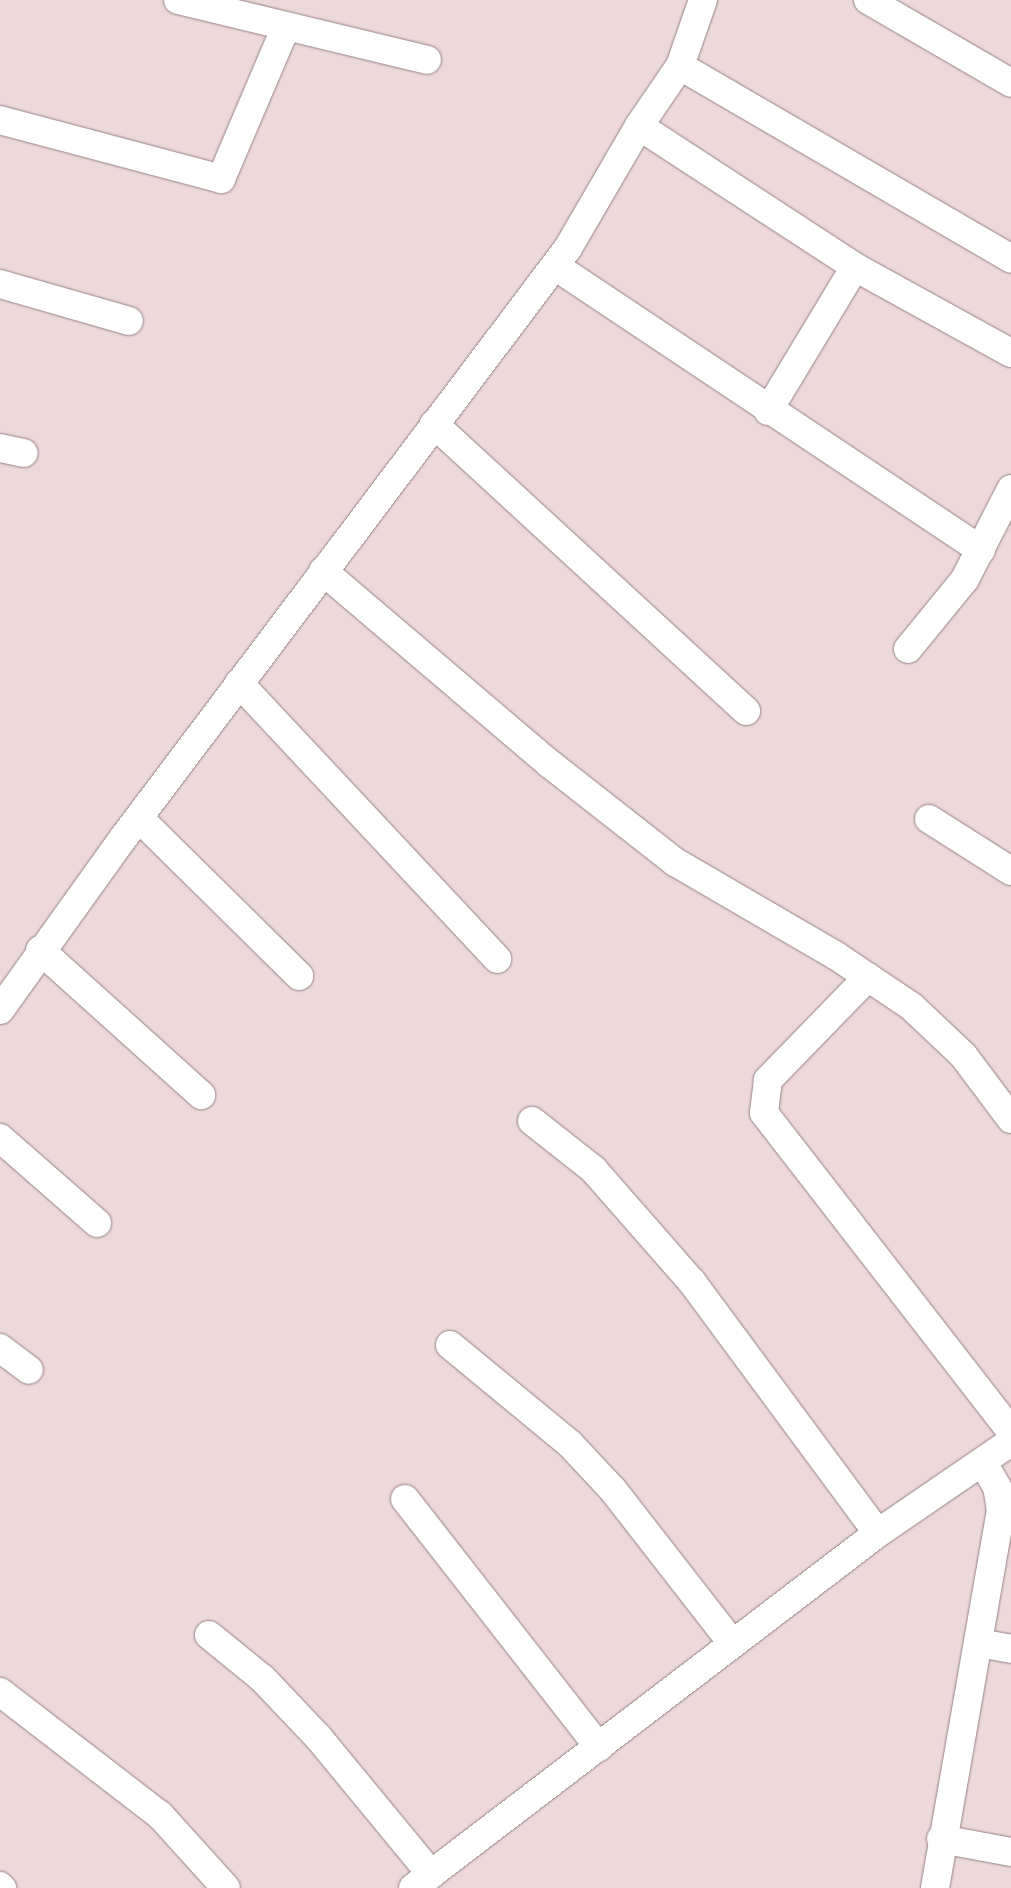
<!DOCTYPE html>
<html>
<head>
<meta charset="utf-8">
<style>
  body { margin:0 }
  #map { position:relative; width:1011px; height:1888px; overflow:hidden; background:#edd8da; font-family:Spectral,serif }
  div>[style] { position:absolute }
  .roads { filter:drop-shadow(0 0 1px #968385) drop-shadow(0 0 1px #968385) }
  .minor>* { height:28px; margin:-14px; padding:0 14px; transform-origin:14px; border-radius:14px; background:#fff }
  span { translate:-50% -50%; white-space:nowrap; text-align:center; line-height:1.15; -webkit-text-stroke:4px #edd8da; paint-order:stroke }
</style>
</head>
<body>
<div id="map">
  <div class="roads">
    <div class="minor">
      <div style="left:178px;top:0;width:256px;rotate:13.5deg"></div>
      <div style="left:868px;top:0;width:165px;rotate:30.1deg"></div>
      <div style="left:680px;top:66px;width:383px;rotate:30.2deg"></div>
      <div style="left:0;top:120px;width:229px;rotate:14.9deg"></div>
      <div style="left:221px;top:179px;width:163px;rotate:-66.9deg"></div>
      <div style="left:639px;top:126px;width:258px;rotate:33.1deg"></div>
      <div style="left:855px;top:267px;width:178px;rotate:28.9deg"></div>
      <div style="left:555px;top:266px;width:512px;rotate:33.69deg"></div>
      <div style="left:0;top:284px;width:134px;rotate:16deg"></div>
      <div style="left:768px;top:411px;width:168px;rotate:-58.9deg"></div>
      <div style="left:434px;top:424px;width:424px;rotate:42.6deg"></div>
      <div style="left:0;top:448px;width:24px;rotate:12deg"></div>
      <div style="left:323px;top:571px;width:298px;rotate:40.4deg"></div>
      <div style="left:550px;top:764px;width:159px;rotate:38.1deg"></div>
      <div style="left:675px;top:862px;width:185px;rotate:30.2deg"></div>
      <div style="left:835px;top:955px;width:92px;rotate:33.9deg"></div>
      <div style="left:911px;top:1006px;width:71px;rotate:43.3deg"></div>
      <div style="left:963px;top:1055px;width:80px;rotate:53.1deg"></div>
      <div style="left:908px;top:649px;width:90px;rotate:-50.8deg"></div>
      <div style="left:965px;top:579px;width:101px;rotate:-62.9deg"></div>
      <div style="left:239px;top:683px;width:378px;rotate:46.9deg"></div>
      <div style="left:139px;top:818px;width:225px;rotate:44.6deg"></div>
      <div style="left:929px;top:819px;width:97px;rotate:32.4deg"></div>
      <div style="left:40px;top:950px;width:217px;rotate:42deg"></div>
      <div style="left:868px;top:977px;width:144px;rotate:134.2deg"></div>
      <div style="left:768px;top:1080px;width:33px;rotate:97deg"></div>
      <div style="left:764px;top:1113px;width:403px;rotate:52.2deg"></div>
      <div style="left:0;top:1010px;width:213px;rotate:-54.4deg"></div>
      <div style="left:124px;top:837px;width:738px;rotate:-52.99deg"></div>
      <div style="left:568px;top:248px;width:141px;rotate:-59.8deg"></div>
      <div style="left:639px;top:126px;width:73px;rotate:-55.7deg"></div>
      <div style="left:680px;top:66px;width:70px;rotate:-70.8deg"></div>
      <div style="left:532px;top:1121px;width:78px;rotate:38.2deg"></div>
      <div style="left:593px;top:1169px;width:150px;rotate:48.8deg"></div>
      <div style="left:692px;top:1282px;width:312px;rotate:53.5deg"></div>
      <div style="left:0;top:1138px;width:129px;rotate:41.2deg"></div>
      <div style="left:450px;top:1345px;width:156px;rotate:39.5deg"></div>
      <div style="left:570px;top:1444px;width:63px;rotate:46.9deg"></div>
      <div style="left:613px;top:1490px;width:194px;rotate:52.1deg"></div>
      <div style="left:0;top:1348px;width:36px;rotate:37deg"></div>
      <div style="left:405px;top:1499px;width:315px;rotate:52deg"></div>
      <div style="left:209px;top:1635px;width:70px;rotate:39.2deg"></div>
      <div style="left:263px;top:1679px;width:80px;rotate:46.5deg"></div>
      <div style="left:318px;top:1737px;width:178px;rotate:50.5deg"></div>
      <div style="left:978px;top:1643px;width:34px;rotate:10deg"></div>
      <div style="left:0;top:1692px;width:202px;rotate:37.6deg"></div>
      <div style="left:160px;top:1815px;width:98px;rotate:47.9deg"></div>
      <div style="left:941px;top:1839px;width:71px;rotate:10.5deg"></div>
      <div style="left:0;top:1886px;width:3px;rotate:45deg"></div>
      <div style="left:413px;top:1888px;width:585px;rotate:-37.36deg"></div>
      <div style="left:878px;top:1533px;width:161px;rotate:-34.4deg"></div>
      <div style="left:935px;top:1888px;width:383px;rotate:-80.1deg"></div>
      <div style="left:1001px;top:1511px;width:24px;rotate:-99deg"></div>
      <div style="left:997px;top:1487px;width:28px;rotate:-120deg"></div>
    </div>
  </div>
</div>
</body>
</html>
